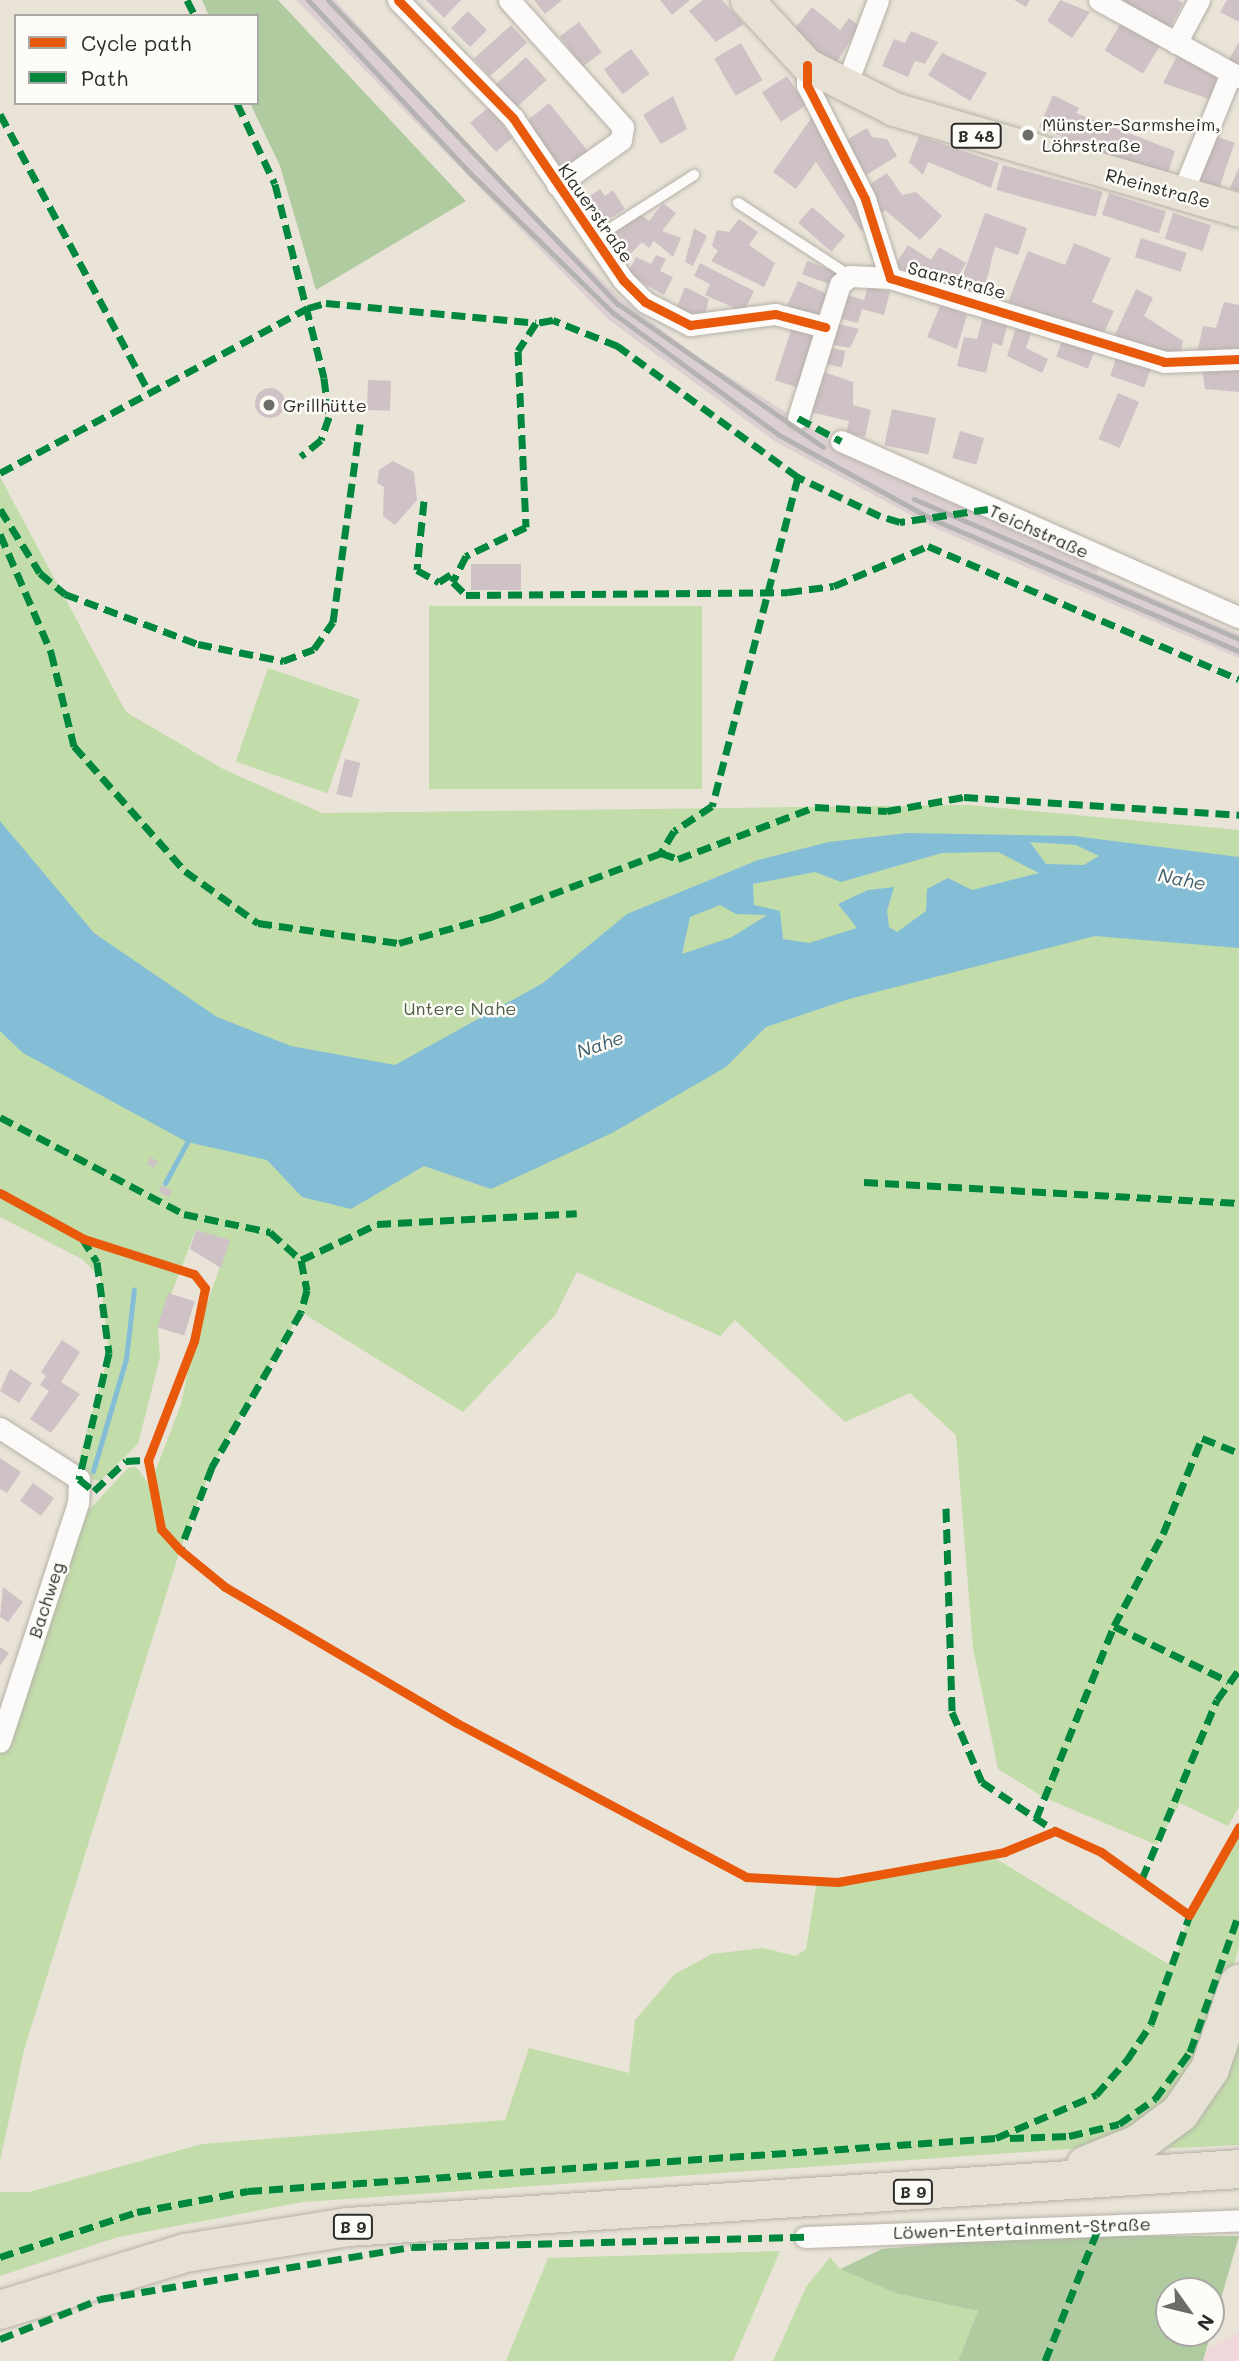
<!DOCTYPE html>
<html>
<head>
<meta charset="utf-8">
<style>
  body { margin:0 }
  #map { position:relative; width:1239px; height:2361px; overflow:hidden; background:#eae4d8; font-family:Mali,sans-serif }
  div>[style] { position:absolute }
  .built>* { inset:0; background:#f0d8da }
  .industrial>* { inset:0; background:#dccfd1 }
  .green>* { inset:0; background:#c2dcaa; transform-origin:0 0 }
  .forest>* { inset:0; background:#b0cba0 }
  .water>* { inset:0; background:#84bed6 }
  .stream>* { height:5px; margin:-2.5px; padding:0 2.5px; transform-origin:2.5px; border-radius:2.5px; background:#84bed6 }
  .building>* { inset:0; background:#cfc2c6; transform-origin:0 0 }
  .round { border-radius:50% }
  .roads { filter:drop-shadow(0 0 2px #b5b1a9) drop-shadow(0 0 2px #b5b1a9) }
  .lane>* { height:10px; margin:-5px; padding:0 5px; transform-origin:5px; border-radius:5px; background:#fcfbf9 }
  .street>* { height:21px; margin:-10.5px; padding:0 10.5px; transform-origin:10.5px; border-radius:10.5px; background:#fcfbf9 }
  .primary>* { height:33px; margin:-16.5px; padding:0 16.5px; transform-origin:16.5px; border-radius:16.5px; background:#e7e1d5 }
  .highway>* { height:38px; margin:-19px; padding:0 19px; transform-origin:19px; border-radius:19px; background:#e7e1d5 }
  .rail>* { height:5px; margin:-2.5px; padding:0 2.5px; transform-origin:2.5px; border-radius:2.5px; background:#b4b3b1 }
  .quiet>* { height:7px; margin-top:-3.5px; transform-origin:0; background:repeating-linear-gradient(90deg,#00873e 0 14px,transparent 0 21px) }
  .cycleway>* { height:9px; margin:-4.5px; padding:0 4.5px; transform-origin:4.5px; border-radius:4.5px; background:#e8590c }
  .dots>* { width:19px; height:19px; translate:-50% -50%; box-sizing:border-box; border:4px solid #fdfcf7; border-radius:50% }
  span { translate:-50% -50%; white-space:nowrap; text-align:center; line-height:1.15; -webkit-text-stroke:5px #fdfcf7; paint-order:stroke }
  .shield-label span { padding:2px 5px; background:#fdfcf7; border:2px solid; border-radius:5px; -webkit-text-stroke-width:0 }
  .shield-label { font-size:16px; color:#2b2b2b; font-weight:700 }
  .poi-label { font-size:18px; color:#2b2b2b }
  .left { translate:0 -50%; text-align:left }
  .street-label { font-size:18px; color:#2b2b2b }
  .park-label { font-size:18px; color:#4e5e46 }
  .water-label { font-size:19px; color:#3d5f6f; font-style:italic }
  .legend { position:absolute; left:14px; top:14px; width:245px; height:91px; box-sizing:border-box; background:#fdfcf7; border:2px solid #a9a8a5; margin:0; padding:9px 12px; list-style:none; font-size:21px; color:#2b2b2b }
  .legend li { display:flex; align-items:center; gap:14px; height:35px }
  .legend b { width:35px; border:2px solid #a9a8a5 }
  .north { position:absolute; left:1155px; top:2277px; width:70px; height:70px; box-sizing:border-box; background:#fdfcf7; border:2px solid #a9a8a5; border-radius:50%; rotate:124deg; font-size:19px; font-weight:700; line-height:28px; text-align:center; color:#2b2b2b }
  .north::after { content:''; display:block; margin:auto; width:24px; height:32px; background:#6e6c68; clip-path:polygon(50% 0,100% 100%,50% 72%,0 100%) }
</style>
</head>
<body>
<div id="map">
  <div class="built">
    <div style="clip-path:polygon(1239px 2333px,1239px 2361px,1203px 2361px,1208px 2348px)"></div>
  </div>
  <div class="industrial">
    <div style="clip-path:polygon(296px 0,335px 0,483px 163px,621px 299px,701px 359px,833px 442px,1099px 565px,1097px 573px,1239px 634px,1239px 658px,935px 528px,776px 442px,609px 320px)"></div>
  </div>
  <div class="green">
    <div style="clip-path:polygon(0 477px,126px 712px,223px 769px,322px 813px,968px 805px,1239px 830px,1239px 1807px,1228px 1826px,1180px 1803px,1157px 1845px,1045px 1798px,998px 1769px,973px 1648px,956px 1435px,910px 1393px,845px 1422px,735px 1320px,720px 1336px,577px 1272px,556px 1314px,463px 1412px,301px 1312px,212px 1467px,180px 1550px,24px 2050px,0 2161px,0 1748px,88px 1511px,128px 1468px,136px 1467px,150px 1485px,181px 1404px,194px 1341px,229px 1241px,196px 1230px,158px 1328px,160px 1357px,138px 1444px,100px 1481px,93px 1480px,79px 1459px,109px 1353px,100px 1277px,82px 1259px,0 1217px)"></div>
    <div style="left:429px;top:606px;width:273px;height:183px"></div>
    <div style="left:268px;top:668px;width:97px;height:99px;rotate:19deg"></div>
    <div style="clip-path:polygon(1239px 1827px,1239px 1947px,1212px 2042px,1178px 2102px,1098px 2147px,303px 2202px,118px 2237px,0 2276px,0 2192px,29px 2192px,202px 2144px,505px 2120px,529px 2048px,629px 2073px,635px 2020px,675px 1974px,712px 1954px,763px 1948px,796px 1956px,806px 1949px,817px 1881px,990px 1855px,1173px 1967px,1189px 1915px)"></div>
    <div style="clip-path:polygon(1239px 2030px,1239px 2145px,1152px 2149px)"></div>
    <div style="clip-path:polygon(780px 2251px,733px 2361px,506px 2361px,548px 2258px)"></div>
    <div style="clip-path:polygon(830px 2257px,840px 2269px,895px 2293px,978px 2311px,958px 2361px,773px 2361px,806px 2287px)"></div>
  </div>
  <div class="forest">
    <div style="clip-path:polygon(202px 0,278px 0,466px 201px,316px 290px,280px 166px,250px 103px,257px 103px,257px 16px,209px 16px)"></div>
    <div style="clip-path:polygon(evenodd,1032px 2236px,1239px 2236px,1203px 2361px,958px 2361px,978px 2311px,895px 2293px,840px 2269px,882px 2249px,1032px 2236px,1169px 2291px,1211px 2291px,1211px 2333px,1169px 2333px,1169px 2291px)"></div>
  </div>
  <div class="water">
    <div style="clip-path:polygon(evenodd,0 821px,94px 933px,217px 1017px,291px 1046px,395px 1065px,543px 983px,627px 914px,758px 860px,829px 842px,907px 833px,1074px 836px,1239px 857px,1239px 948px,1095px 936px,849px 999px,766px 1027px,726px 1067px,612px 1133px,491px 1189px,424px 1166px,351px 1209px,302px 1197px,267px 1160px,187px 1142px,23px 1053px,0 1031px,0 821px,1030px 842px,1076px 845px,1099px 856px,1084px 865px,1046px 864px,1030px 842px,0 821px,998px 852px,1039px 873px,972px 890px,948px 878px,927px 889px,926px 911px,897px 932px,889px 927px,887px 911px,894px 887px,868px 890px,838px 904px,857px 928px,809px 943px,783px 939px,780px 911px,754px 905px,753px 884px,815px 872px,841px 882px,942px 853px,998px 852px,0 821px,720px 905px,736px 914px,767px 915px,732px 937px,682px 954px,690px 917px,720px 905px)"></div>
  </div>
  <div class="stream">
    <div style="left:165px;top:1183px;width:52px;rotate:-61.5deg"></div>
    <div style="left:93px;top:1471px;width:117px;rotate:-73.6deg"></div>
    <div style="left:126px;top:1359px;width:70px;rotate:-83.5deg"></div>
  </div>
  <div class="building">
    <div style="clip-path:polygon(426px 0,461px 0,444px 18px)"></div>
    <div style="clip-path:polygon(534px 0,562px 0,545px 14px)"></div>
    <div style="clip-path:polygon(660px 0,690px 0,672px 15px)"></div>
    <div style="clip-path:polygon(703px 0,722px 0,744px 24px,716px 42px,689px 11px)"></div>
    <div style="clip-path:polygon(1014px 0,1030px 0,1026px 7px)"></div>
    <div style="clip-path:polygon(1060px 0,1090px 12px,1072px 38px,1047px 21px)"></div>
    <div style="clip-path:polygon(1117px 0,1178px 0,1183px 3px,1169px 29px)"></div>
    <div style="clip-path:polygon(1227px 0,1239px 0,1239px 22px,1220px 12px)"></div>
    <div style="clip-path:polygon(812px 7px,840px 30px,849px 18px,859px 26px,834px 67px,792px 32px)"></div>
    <div style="left:468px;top:11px;width:27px;height:24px;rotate:45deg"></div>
    <div style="left:579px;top:22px;width:38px;height:24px;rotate:53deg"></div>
    <div style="left:1121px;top:23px;width:45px;height:32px;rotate:31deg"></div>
    <div style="left:511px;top:25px;width:24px;height:50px;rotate:48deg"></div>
    <div style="clip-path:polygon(911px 31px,938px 42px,925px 64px,915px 61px,908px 77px,882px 66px,894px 39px,905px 43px)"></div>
    <div style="clip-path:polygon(1239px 42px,1239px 67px,1228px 61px)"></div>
    <div style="left:741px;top:43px;width:43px;height:31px;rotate:60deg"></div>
    <div style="left:631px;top:49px;width:31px;height:34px;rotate:53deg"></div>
    <div style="clip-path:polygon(942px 53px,987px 73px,970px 101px,928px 75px)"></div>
    <div style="clip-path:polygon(1177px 56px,1220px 78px,1209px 99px,1163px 83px)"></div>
    <div style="left:526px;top:57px;width:31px;height:42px;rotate:48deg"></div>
    <div style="left:787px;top:76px;width:35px;height:30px;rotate:57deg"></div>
    <div style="clip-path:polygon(1053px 95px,1079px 108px,1076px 113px,1175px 151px,1168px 173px,1058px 142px,1062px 136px,1039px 127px)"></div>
    <div style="clip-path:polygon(673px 96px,687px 129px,661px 144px,643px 115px)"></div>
    <div style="left:549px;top:103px;width:63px;height:31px;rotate:51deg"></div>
    <div style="clip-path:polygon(490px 106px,512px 138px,496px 152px,470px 123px)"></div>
    <div style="clip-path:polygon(815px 113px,866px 216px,862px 232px,816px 162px,796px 189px,773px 172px)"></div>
    <div style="clip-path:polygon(867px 128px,872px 137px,887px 139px,897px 156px,863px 177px,843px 142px)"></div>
    <div style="left:1212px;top:135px;width:24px;height:47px;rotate:19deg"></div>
    <div style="clip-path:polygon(919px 136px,999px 163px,991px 188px,928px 162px,923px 175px,909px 162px)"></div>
    <div style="left:1003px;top:165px;width:103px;height:26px;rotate:15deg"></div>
    <div style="clip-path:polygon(1239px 167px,1239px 192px,1230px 188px)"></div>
    <div style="clip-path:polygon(887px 173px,902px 195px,916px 192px,942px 216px,920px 240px,885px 210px,880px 215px,866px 187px)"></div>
    <div style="clip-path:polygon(600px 189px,605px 196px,613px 190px,625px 209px,597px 227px,581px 202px)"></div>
    <div style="left:1109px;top:193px;width:60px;height:23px;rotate:18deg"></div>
    <div style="clip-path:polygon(663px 203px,676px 213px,662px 231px,681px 238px,673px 257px,654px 241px,649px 248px,642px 242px,625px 260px,605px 240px,640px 214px,649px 221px)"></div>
    <div style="left:812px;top:207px;width:44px;height:21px;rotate:41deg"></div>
    <div style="clip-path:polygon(985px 213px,1027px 228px,1018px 255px,995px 247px,982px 298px,958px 289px)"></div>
    <div style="left:1173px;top:213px;width:40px;height:27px;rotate:18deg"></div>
    <div style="clip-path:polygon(739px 219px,758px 232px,749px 245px,775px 263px,764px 287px,711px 261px,718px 251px,712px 246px,717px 230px,729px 232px)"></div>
    <div style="clip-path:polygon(694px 228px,707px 236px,693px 266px,685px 262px)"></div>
    <div style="left:1141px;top:238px;width:48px;height:20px;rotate:18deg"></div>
    <div style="clip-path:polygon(1074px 243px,1111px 258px,1092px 302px,1114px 311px,1103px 335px,1008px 302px,1028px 251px,1065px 265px)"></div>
    <div style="clip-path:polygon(908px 245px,931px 260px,939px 247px,966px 263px,949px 293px,895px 265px)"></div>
    <div style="clip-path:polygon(656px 255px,666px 259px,660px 271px,673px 277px,664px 295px,627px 274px,636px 257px,651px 264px)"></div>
    <div style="left:807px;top:261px;width:32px;height:14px;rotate:20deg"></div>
    <div style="clip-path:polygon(700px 263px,754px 291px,744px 312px,705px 295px,710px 284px,694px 276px)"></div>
    <div style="left:798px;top:281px;width:32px;height:27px;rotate:24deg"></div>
    <div style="clip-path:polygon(868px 286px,890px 292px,884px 315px,862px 309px,858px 323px,838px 318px,844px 294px,864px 300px)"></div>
    <div style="clip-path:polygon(685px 287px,709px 299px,703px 322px,675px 312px)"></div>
    <div style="clip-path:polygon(1136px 289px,1153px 298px,1144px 316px,1183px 341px,1180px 361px,1113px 339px)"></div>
    <div style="clip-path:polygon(1224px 302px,1239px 305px,1239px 355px,1196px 358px,1203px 326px,1216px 328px)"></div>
    <div style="clip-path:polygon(941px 304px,967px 315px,957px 349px,927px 337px)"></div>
    <div style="clip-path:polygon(983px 316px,1008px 322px,1002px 346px,993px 343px,986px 373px,957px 366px,964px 337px,977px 339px)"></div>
    <div style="clip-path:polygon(1018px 321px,1033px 327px,1026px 348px,1048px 359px,1042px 373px,1007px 356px)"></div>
    <div style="clip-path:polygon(835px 323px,859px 329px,850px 348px,830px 344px)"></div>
    <div style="left:793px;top:324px;width:26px;height:59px;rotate:18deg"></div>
    <div style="left:1064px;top:336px;width:34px;height:22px;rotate:21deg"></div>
    <div style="left:828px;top:347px;width:18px;height:17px;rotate:13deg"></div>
    <div style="left:1118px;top:353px;width:36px;height:24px;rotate:19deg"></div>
    <div style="clip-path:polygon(1239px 365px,1239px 392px,1205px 389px,1202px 369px)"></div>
    <div style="clip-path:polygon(821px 371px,853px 382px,853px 405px,871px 410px,865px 437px,846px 433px,849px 421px,810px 412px)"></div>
    <div style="left:368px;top:380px;width:23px;height:30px;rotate:2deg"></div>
    <div class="round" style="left:255px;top:388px;width:30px;height:30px"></div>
    <div style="left:1118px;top:393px;width:23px;height:50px;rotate:23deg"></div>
    <div style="left:892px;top:409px;width:45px;height:37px;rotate:12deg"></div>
    <div style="left:960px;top:431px;width:25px;height:28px;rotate:16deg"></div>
    <div style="clip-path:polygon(393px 461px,414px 472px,417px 500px,395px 525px,383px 516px,384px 487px,377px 483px,379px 470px)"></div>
    <div style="left:521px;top:564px;width:26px;height:50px;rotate:90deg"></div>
    <div style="left:345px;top:759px;width:16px;height:36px;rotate:14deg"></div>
    <div style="clip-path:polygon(151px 1157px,158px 1162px,153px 1168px,147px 1163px)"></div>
    <div style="left:162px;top:1185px;width:12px;height:7px;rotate:31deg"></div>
    <div style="clip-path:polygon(196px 1230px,230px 1240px,221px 1268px,190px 1249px)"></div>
    <div style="left:168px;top:1293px;width:28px;height:36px;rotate:17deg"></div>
    <div style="clip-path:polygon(62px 1340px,80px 1352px,61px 1382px,80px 1394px,51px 1433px,30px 1419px,49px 1391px,40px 1385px,46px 1376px,41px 1372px)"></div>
    <div style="clip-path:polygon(10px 1369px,32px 1383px,19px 1403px,0 1391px)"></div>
    <div style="clip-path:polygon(0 1458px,21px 1472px,7px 1493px,0 1489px)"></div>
    <div style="left:33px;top:1483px;width:26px;height:22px;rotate:36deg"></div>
    <div style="clip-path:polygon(3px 1587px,23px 1602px,8px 1622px,0 1617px)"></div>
    <div style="clip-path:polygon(0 1647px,9px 1653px,0 1666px)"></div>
  </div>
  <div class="roads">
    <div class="lane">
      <div style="left:738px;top:203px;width:134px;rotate:33.1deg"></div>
      <div style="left:594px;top:239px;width:119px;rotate:-32.6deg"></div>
    </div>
    <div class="street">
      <div style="left:398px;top:0;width:165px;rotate:45.7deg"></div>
      <div style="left:513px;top:118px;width:196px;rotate:55.8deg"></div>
      <div style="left:623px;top:280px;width:31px;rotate:45deg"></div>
      <div style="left:645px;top:302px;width:51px;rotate:27.1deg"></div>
      <div style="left:690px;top:325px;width:86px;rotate:-7.4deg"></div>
      <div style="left:775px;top:314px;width:52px;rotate:14.6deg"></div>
      <div style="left:509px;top:0;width:171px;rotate:48.1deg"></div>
      <div style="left:623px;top:127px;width:13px;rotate:99deg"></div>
      <div style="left:621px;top:140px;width:78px;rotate:144.9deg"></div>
      <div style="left:1099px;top:0;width:160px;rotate:28.8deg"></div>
      <div style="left:1176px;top:43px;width:49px;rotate:-61.9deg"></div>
      <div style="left:807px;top:65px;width:20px;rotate:90deg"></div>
      <div style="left:807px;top:85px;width:128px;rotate:63deg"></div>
      <div style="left:865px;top:199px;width:83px;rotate:72.4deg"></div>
      <div style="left:890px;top:278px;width:287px;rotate:17deg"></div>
      <div style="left:1164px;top:362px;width:75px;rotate:-2.3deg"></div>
      <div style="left:845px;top:88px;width:94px;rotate:-69.4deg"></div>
      <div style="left:1181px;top:196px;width:133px;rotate:-67.9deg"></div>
      <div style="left:798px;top:418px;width:140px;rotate:-72.6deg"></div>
      <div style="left:840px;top:284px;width:13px;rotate:-39deg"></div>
      <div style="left:850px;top:276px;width:40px;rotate:2.9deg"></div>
      <div style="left:841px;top:441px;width:435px;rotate:23.9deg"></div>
      <div style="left:0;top:1428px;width:94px;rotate:32.8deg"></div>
      <div style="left:79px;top:1479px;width:24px;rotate:92deg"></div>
      <div style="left:78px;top:1503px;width:251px;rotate:108.1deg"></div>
      <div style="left:805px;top:2237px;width:434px;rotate:-2.2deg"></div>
    </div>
    <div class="primary">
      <div style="left:747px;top:0;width:88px;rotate:47.3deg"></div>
      <div style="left:807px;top:65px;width:97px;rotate:26.8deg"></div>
      <div style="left:894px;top:109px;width:359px;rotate:16.3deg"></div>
    </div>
    <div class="highway">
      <div style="left:1086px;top:2165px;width:56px;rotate:-22deg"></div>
      <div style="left:1138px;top:2144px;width:52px;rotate:-36.4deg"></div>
      <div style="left:1180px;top:2113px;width:53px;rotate:-55.7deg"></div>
      <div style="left:1210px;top:2069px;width:90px;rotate:-71.2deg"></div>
      <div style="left:0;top:2310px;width:194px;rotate:-17.1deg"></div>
      <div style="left:185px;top:2253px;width:165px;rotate:-9.1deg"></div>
      <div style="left:348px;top:2227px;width:893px;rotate:-3.72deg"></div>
    </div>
  </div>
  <div class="rail">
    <div style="left:308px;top:0;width:238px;rotate:46.9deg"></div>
    <div style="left:471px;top:174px;width:199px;rotate:44.4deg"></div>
    <div style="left:613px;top:313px;width:206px;rotate:36.3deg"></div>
    <div style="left:779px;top:435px;width:175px;rotate:28.8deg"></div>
    <div style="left:932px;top:519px;width:334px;rotate:23.3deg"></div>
    <div style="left:328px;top:0;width:420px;rotate:46.4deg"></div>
    <div style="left:618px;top:304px;width:250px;rotate:34.9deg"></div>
    <div style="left:914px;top:499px;width:354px;rotate:23.3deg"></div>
  </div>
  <div class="quiet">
    <div style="left:187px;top:0;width:18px;rotate:63deg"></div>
    <div style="left:237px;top:103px;width:89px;rotate:64.9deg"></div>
    <div style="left:275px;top:184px;width:200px;rotate:75.8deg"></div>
    <div style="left:324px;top:378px;width:39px;rotate:83deg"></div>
    <div style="left:329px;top:417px;width:24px;rotate:109deg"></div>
    <div style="left:321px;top:440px;width:26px;rotate:141deg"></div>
    <div style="left:0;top:114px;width:315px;rotate:61.8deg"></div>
    <div style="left:798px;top:418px;width:49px;rotate:28.1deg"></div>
    <div style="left:0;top:473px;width:349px;rotate:-28.2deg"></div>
    <div style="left:308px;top:308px;width:19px;rotate:-16deg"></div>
    <div style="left:326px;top:303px;width:211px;rotate:5.4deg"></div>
    <div style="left:798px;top:477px;width:340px;rotate:104.6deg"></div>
    <div style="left:712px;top:806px;width:45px;rotate:146.7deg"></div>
    <div style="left:674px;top:831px;width:26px;rotate:121deg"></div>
    <div style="left:661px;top:853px;width:18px;rotate:19deg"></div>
    <div style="left:678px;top:859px;width:147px;rotate:-20.8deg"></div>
    <div style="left:815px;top:807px;width:72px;rotate:3.2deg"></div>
    <div style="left:887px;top:811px;width:78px;rotate:-10.3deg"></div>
    <div style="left:964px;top:797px;width:276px;rotate:3.7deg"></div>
    <div style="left:424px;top:501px;width:69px;rotate:95.8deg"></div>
    <div style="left:417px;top:570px;width:25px;rotate:29deg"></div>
    <div style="left:439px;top:582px;width:20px;rotate:-33deg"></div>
    <div style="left:0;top:509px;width:75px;rotate:58deg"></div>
    <div style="left:40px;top:573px;width:33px;rotate:40deg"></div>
    <div style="left:65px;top:594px;width:142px;rotate:20.6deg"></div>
    <div style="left:198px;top:644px;width:87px;rotate:11.3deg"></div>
    <div style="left:283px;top:661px;width:33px;rotate:-21deg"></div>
    <div style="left:314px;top:649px;width:33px;rotate:-55deg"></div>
    <div style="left:333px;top:622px;width:200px;rotate:-82.2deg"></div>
    <div style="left:988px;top:509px;width:89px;rotate:171.6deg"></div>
    <div style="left:900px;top:522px;width:21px;rotate:-163deg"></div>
    <div style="left:880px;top:516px;width:91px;rotate:-154.6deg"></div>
    <div style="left:798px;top:477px;width:223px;rotate:-144deg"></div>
    <div style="left:618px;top:346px;width:70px;rotate:-158.2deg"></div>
    <div style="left:553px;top:320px;width:17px;rotate:170deg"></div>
    <div style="left:536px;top:323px;width:33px;rotate:123deg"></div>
    <div style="left:518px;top:351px;width:176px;rotate:87.4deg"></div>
    <div style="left:526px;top:527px;width:67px;rotate:154.2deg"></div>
    <div style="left:466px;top:556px;width:29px;rotate:117deg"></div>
    <div style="left:453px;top:582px;width:18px;rotate:45deg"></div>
    <div style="left:466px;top:595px;width:322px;rotate:-0.5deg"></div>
    <div style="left:788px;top:592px;width:46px;rotate:-7.4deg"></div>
    <div style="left:834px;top:586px;width:102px;rotate:-23.1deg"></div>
    <div style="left:928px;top:546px;width:338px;rotate:23.2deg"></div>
    <div style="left:0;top:534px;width:129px;rotate:66.6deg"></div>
    <div style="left:51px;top:652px;width:97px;rotate:76.3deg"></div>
    <div style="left:74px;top:746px;width:167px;rotate:48.4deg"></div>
    <div style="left:185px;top:871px;width:90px;rotate:35.5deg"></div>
    <div style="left:258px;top:923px;width:142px;rotate:8.1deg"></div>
    <div style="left:399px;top:943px;width:96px;rotate:-15.8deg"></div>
    <div style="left:491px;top:917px;width:182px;rotate:-20.6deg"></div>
    <div style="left:0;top:1117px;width:208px;rotate:27.8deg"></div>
    <div style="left:184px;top:1214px;width:88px;rotate:11.8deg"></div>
    <div style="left:270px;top:1232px;width:42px;rotate:42.1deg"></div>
    <div style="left:301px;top:1260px;width:31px;rotate:79deg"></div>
    <div style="left:307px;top:1290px;width:23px;rotate:105deg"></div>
    <div style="left:301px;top:1312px;width:179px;rotate:119.9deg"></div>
    <div style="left:212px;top:1467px;width:89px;rotate:111.1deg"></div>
    <div style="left:864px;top:1182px;width:376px;rotate:3.2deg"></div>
    <div style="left:82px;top:1238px;width:28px;rotate:58deg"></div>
    <div style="left:97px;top:1262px;width:92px;rotate:82.5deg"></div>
    <div style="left:109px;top:1353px;width:130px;rotate:103.4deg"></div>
    <div style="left:79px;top:1479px;width:19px;rotate:39deg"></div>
    <div style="left:94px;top:1491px;width:44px;rotate:-43.2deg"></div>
    <div style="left:126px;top:1461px;width:22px;rotate:-3deg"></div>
    <div style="left:301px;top:1260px;width:84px;rotate:-25.3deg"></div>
    <div style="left:377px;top:1224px;width:200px;rotate:-3.1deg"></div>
    <div style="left:946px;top:1508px;width:204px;rotate:88.3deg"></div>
    <div style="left:952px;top:1712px;width:76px;rotate:66.8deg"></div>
    <div style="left:982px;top:1782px;width:90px;rotate:33.7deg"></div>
    <div style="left:1114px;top:1626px;width:127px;rotate:25.8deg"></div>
    <div style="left:1036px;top:1819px;width:208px;rotate:-68deg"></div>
    <div style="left:1114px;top:1626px;width:104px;rotate:-62deg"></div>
    <div style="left:1163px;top:1534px;width:104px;rotate:-67.9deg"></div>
    <div style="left:1202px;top:1438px;width:40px;rotate:22deg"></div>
    <div style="left:1142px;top:1879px;width:194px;rotate:-67.3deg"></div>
    <div style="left:1217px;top:1700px;width:37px;rotate:-54deg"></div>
    <div style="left:1010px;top:2138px;width:59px;rotate:-1.9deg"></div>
    <div style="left:1069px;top:2136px;width:51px;rotate:-13.5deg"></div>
    <div style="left:1119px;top:2124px;width:44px;rotate:-34.8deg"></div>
    <div style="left:1155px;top:2099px;width:59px;rotate:-53.3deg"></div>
    <div style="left:1190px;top:2052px;width:146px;rotate:-70.5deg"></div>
    <div style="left:0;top:2257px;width:144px;rotate:-18.2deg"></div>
    <div style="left:137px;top:2212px;width:113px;rotate:-10.7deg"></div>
    <div style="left:248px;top:2191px;width:750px;rotate:-4.05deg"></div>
    <div style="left:996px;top:2138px;width:109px;rotate:-23.3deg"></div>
    <div style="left:1096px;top:2095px;width:47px;rotate:-48.5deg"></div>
    <div style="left:1127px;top:2060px;width:43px;rotate:-56.3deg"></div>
    <div style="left:1151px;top:2024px;width:122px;rotate:-70.4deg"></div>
    <div style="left:0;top:2339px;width:108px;rotate:-21.8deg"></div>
    <div style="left:100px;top:2299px;width:316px;rotate:-9.5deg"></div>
    <div style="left:412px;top:2247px;width:393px;rotate:-1.5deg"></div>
    <div style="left:1045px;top:2361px;width:148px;rotate:-68.1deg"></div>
  </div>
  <div class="cycleway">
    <div style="left:398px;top:0;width:165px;rotate:45.7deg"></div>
    <div style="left:513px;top:118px;width:196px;rotate:55.8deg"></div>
    <div style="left:623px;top:280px;width:31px;rotate:45deg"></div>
    <div style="left:645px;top:302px;width:51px;rotate:27.1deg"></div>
    <div style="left:690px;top:325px;width:86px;rotate:-7.4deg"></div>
    <div style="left:775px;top:314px;width:52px;rotate:14.6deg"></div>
    <div style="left:807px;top:65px;width:20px;rotate:90deg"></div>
    <div style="left:807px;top:85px;width:128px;rotate:63deg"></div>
    <div style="left:865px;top:199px;width:83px;rotate:72.4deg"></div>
    <div style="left:890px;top:278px;width:287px;rotate:17deg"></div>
    <div style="left:1164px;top:362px;width:75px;rotate:-2.3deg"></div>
    <div style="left:0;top:1193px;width:96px;rotate:28.7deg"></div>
    <div style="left:84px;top:1239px;width:115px;rotate:17.7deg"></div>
    <div style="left:194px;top:1274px;width:18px;rotate:52deg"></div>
    <div style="left:205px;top:1288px;width:54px;rotate:101.7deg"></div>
    <div style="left:194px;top:1341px;width:128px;rotate:111.1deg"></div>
    <div style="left:148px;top:1460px;width:70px;rotate:79.3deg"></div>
    <div style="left:161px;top:1529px;width:28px;rotate:48deg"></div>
    <div style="left:180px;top:1550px;width:58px;rotate:39.4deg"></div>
    <div style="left:225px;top:1587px;width:267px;rotate:30.4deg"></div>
    <div style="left:455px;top:1722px;width:330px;rotate:28deg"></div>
    <div style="left:746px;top:1877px;width:92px;rotate:3.1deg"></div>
    <div style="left:838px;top:1882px;width:169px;rotate:-10.2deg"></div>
    <div style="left:1004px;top:1852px;width:55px;rotate:-22.4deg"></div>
    <div style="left:1055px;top:1831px;width:51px;rotate:24.5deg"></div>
    <div style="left:1101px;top:1852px;width:108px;rotate:35.6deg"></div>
    <div style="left:1189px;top:1915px;width:101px;rotate:-60.4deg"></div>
  </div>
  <div class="dots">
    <div style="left:1028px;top:135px;background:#6e6c68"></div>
    <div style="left:269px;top:405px;background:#6e6c68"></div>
  </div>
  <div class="shield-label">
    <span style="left:976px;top:136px">B 48</span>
    <span style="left:913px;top:2192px">B 9</span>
    <span style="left:353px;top:2227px">B 9</span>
  </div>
  <div class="poi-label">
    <span class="left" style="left:1042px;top:135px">Münster-Sarmsheim,<br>Löhrstraße</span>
    <span class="left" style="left:283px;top:405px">Grillhütte</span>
  </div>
  <div class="street-label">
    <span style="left:1158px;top:188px;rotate:15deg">Rheinstraße</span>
    <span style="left:596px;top:213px;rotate:55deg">Klauerstraße</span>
    <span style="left:957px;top:280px;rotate:15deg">Saarstraße</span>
    <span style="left:1039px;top:531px;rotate:24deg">Teichstraße</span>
    <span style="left:46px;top:1600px;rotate:-72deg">Bachweg</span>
    <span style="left:1022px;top:2228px;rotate:-2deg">Löwen-Entertainment-Straße</span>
  </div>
  <div class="park-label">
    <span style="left:460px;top:1008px">Untere Nahe</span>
  </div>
  <div class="water-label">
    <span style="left:1182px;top:879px;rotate:11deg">Nahe</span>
    <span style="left:600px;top:1044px;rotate:-19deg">Nahe</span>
  </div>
  <ul class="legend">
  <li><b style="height:9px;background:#e8590c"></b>Cycle path</li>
  <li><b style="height:9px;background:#00873e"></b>Path</li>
  </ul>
  <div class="north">N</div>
</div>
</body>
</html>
